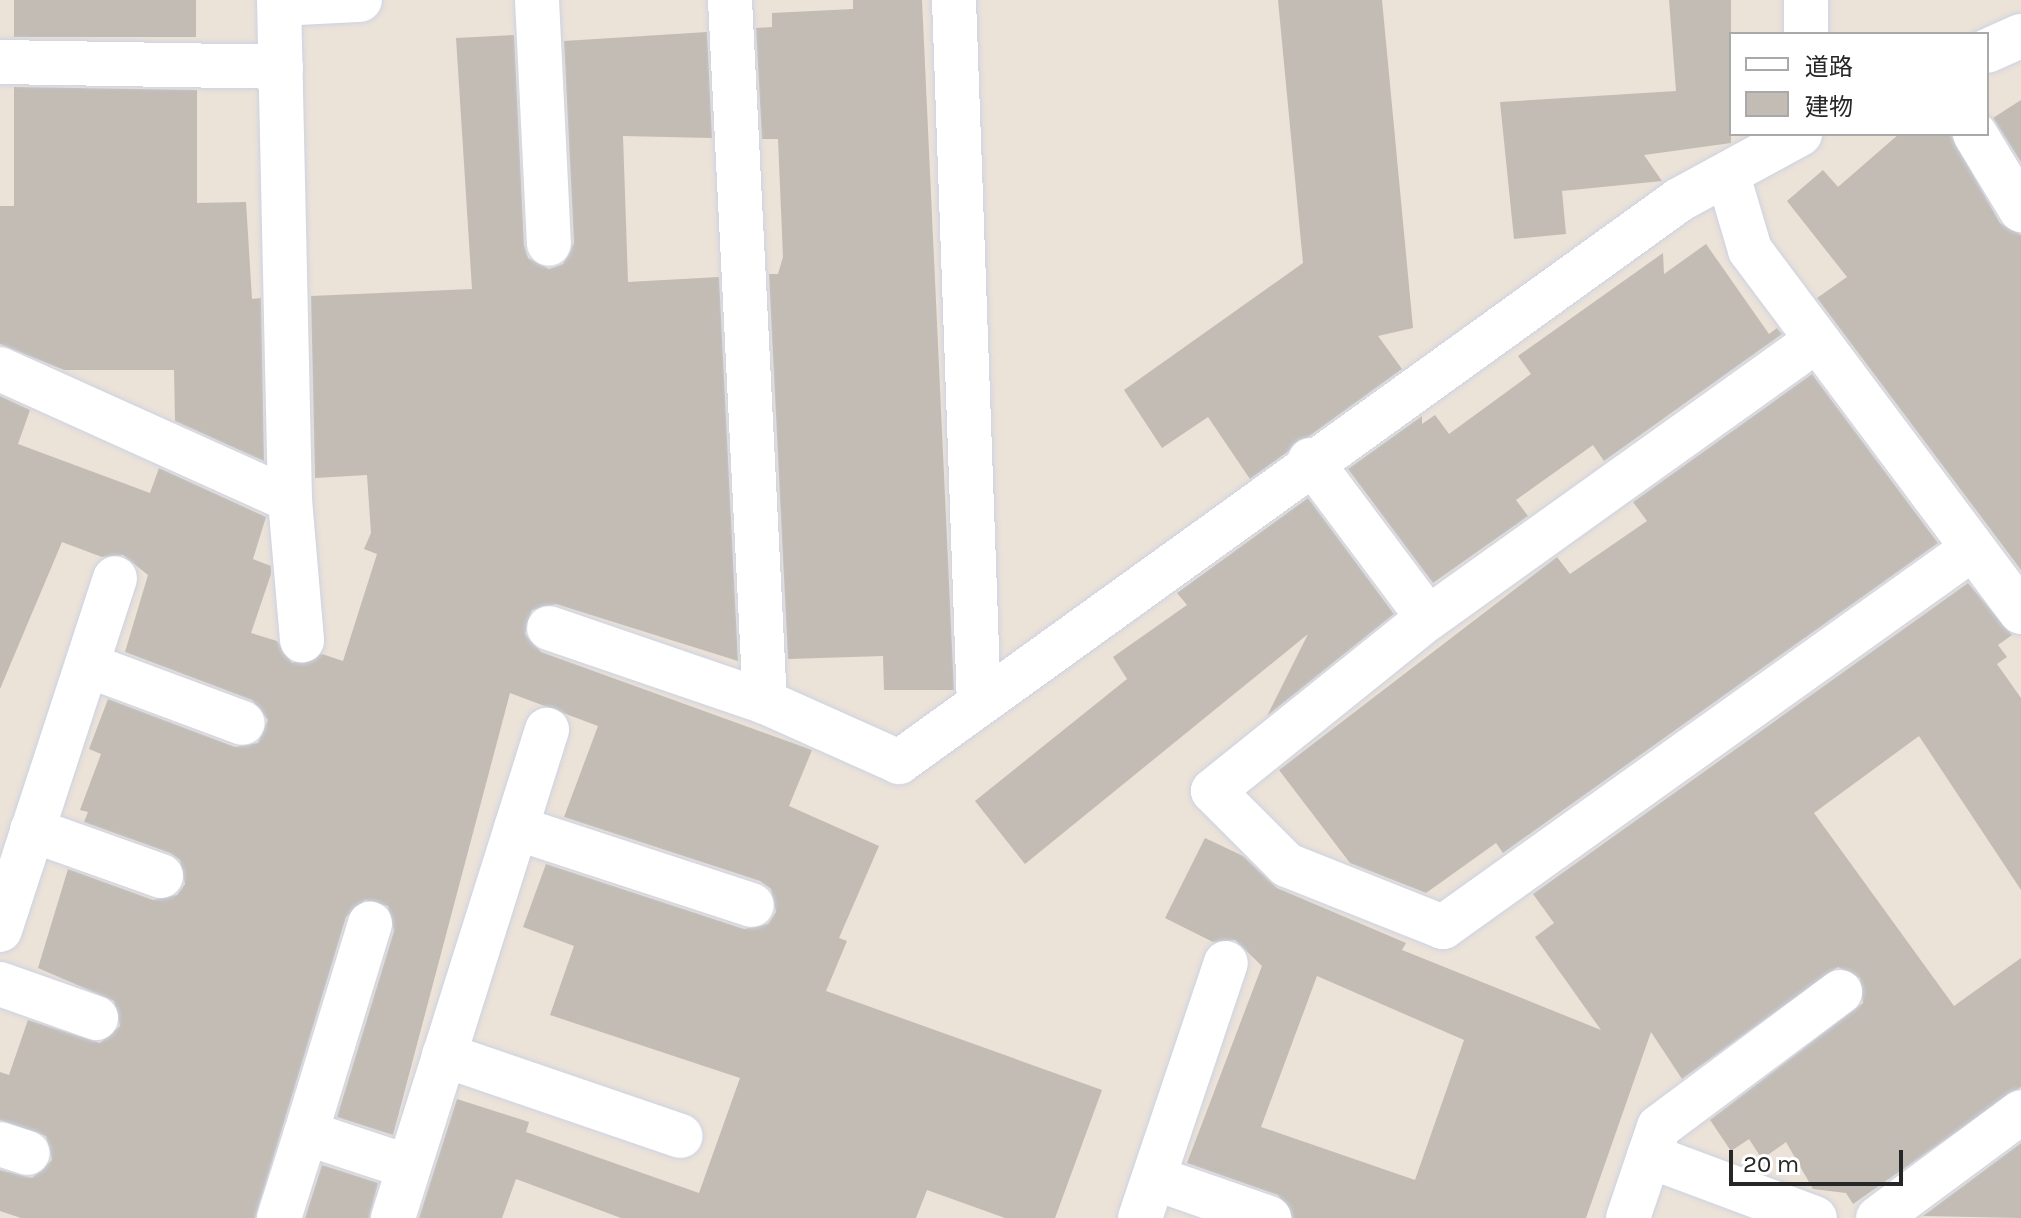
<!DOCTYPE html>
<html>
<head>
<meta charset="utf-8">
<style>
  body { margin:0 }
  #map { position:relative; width:2021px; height:1218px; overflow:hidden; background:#ebe2d8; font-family:Karla,"Noto Sans JP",sans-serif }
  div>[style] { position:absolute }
  .building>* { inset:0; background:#c2bcb5; transform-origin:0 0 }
  .roads { filter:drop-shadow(0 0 2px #cdd2e2) drop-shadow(0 0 2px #cdd2e2) }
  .minor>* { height:44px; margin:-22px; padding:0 22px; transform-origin:22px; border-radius:22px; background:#fff }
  span { translate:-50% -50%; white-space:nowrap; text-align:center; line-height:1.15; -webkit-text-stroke:6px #fff; paint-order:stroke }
  .legend { position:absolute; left:1729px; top:32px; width:260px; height:104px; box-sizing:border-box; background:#fff; border:2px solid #a9a9a9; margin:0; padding:10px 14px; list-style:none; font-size:24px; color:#272727 }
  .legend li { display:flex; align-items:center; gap:16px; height:40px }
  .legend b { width:40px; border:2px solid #a9a9a9 }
  .scale { position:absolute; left:1729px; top:1150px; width:174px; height:36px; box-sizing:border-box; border:4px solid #272727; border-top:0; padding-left:10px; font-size:24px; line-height:28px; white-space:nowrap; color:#272727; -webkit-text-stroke:6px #fff; paint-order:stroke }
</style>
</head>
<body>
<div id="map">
  <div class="building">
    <div style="left:14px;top:0;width:182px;height:37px"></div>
    <div style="clip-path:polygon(853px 0,922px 0,954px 690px,884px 690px,883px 656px,788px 659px,769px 274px,778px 274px,783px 257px,778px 139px,762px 139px,756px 28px,772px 27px,772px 13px,853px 9px)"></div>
    <div style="clip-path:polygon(1278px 0,1382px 0,1413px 328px,1378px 336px,1402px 369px,1250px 479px,1208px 417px,1162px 448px,1124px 390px,1303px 263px)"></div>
    <div style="clip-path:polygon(1669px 0,1731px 0,1731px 143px,1644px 155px,1662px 181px,1562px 191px,1566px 234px,1514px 239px,1500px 102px,1676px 91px)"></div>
    <div style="clip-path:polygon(707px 32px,712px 138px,623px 136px,628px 282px,719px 277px,738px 661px,556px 604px,532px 610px,525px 634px,541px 652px,812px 750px,789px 806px,879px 846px,839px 938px,847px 941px,826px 991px,1102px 1090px,1055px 1218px,1005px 1218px,927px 1190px,916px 1218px,621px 1218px,516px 1179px,502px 1218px,419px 1218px,457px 1099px,529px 1122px,526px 1132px,699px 1193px,740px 1078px,550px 1015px,574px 946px,523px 927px,546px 864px,744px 929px,768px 924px,776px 912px,771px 889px,760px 881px,564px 817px,598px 726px,510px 693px,393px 1135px,337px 1117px,394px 931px,388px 906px,365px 900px,346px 917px,255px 1218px,21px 1218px,0 1211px,0 1170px,32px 1178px,52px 1160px,46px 1136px,0 1120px,0 1072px,9px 1075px,28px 1020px,100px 1043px,120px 1026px,114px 1001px,38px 968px,68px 869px,153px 900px,177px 895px,185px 884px,180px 860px,170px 853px,84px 822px,88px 812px,80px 810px,101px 754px,89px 749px,108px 699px,235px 747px,258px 743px,268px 720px,252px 700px,125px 652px,148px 575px,123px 555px,102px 557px,62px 542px,0 689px,0 396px,30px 410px,18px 444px,150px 493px,159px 468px,266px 517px,253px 559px,271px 566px,271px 574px,251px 633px,277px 641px,292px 663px,322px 654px,343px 661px,377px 554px,364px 549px,371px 533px,367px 475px,315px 478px,311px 296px,472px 289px,456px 38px,514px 35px,524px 245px,528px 258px,549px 269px,563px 264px,574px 243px,564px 41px)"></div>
    <div style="clip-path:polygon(14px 87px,197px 90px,197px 203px,246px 202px,252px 299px,261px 298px,264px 461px,175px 421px,174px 370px,64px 370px,0 344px,0 206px,14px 206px)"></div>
    <div style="clip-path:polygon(2021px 100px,2021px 162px,1993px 118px)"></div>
    <div style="clip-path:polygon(1899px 134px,1950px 134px,2000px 223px,2021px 235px,2021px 570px,1817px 298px,1847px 277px,1787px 201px,1823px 170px,1838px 187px)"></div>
    <div style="clip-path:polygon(1706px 244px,1769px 334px,1777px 328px,1782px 334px,1604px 461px,1593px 445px,1516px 500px,1528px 516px,1433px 583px,1348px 469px,1422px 416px,1422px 424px,1435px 415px,1449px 434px,1531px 374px,1518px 356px,1663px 253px,1664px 274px)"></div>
    <div style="clip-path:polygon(1812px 374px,1938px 543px,1503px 853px,1496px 843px,1426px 893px,1350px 863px,1279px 770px,1557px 557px,1570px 574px,1647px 521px,1633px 502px)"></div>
    <div style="clip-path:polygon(1308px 498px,1394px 614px,1267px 716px,1308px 634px,1025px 864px,975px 801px,1127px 679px,1113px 657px,1187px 605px,1177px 593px)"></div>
    <div style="clip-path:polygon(evenodd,1968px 583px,2012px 635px,1998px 645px,2007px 657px,1997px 664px,2021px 698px,2021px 890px,1919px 736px,1814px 813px,1954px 1006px,2021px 958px,2021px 1087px,1853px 1204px,1846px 1193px,1813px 1189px,1786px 1142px,1762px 1159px,1749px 1139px,1731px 1151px,1710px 1120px,1863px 1003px,1860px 978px,1838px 967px,1682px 1079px,1651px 1032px,1586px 1218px,1293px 1218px,1278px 1195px,1187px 1163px,1262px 966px,1235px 940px,1213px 942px,1165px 918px,1205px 838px,1243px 856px,1277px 888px,1406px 943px,1402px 950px,1601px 1030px,1535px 937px,1554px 923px,1533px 894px,1968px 583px,1317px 976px,1464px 1040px,1415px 1180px,1261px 1127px,1317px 976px)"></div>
    <div style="clip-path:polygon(2021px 1143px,2021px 1218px,1923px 1216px)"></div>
    <div style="clip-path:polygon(322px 1165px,378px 1183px,369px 1218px,305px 1218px)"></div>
  </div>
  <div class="roads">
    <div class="minor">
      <div style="left:279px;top:0;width:500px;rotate:88.74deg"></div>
      <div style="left:290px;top:500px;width:141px;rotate:85.1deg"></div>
      <div style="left:537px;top:0;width:244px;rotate:87.2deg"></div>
      <div style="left:730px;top:0;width:703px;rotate:87.15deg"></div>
      <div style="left:954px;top:0;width:704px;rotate:87.97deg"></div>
      <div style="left:1806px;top:0;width:34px;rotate:90deg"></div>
      <div style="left:280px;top:4px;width:80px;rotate:-2.9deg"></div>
      <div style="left:1987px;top:51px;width:37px;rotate:-24deg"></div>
      <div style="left:0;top:62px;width:281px;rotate:1deg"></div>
      <div style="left:1975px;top:134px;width:89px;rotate:58.8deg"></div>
      <div style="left:1729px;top:179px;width:74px;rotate:73.5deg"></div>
      <div style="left:1750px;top:250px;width:452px;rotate:53.2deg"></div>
      <div style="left:1814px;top:342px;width:475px;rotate:144.4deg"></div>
      <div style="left:1428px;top:618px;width:276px;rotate:141.2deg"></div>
      <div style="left:1213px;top:791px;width:105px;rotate:45deg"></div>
      <div style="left:1287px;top:865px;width:168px;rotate:21.7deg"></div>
      <div style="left:1443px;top:927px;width:650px;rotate:-35.55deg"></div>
      <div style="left:0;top:369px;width:318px;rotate:24.3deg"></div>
      <div style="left:1310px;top:460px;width:197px;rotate:53.2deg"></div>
      <div style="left:549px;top:628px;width:228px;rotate:18.9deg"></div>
      <div style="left:765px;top:702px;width:147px;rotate:24.1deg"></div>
      <div style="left:899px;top:762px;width:961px;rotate:-35.77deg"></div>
      <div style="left:1679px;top:200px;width:138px;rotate:-28.6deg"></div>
      <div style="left:87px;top:665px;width:166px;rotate:20.4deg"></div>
      <div style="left:516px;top:828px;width:248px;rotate:18.1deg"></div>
      <div style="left:32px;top:830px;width:137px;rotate:19.6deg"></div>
      <div style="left:0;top:930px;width:370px;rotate:-71.9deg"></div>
      <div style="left:0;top:984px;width:102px;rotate:19.5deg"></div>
      <div style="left:444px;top:1055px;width:250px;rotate:18.9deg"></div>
      <div style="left:306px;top:1133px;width:219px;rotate:-73deg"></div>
      <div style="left:0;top:1144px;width:29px;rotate:18deg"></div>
      <div style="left:1649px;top:1156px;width:31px;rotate:-71deg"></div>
      <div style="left:1659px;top:1127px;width:226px;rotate:-36.7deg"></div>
      <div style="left:1154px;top:1178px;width:122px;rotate:19.2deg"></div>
      <div style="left:279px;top:1218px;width:89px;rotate:-72.4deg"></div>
      <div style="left:306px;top:1133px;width:108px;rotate:18.3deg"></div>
      <div style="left:393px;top:1218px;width:512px;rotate:-72.49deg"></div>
      <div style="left:1140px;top:1218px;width:269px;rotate:-71.4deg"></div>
      <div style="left:1628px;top:1218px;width:65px;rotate:-71.3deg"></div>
      <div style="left:1649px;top:1156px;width:177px;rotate:20.5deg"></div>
      <div style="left:1878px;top:1218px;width:178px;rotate:-36.5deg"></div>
    </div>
  </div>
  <ul class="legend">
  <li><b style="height:10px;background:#fff"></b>道路</li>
  <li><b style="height:22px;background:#c2bcb5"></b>建物</li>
  </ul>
  <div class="scale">20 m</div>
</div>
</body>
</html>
